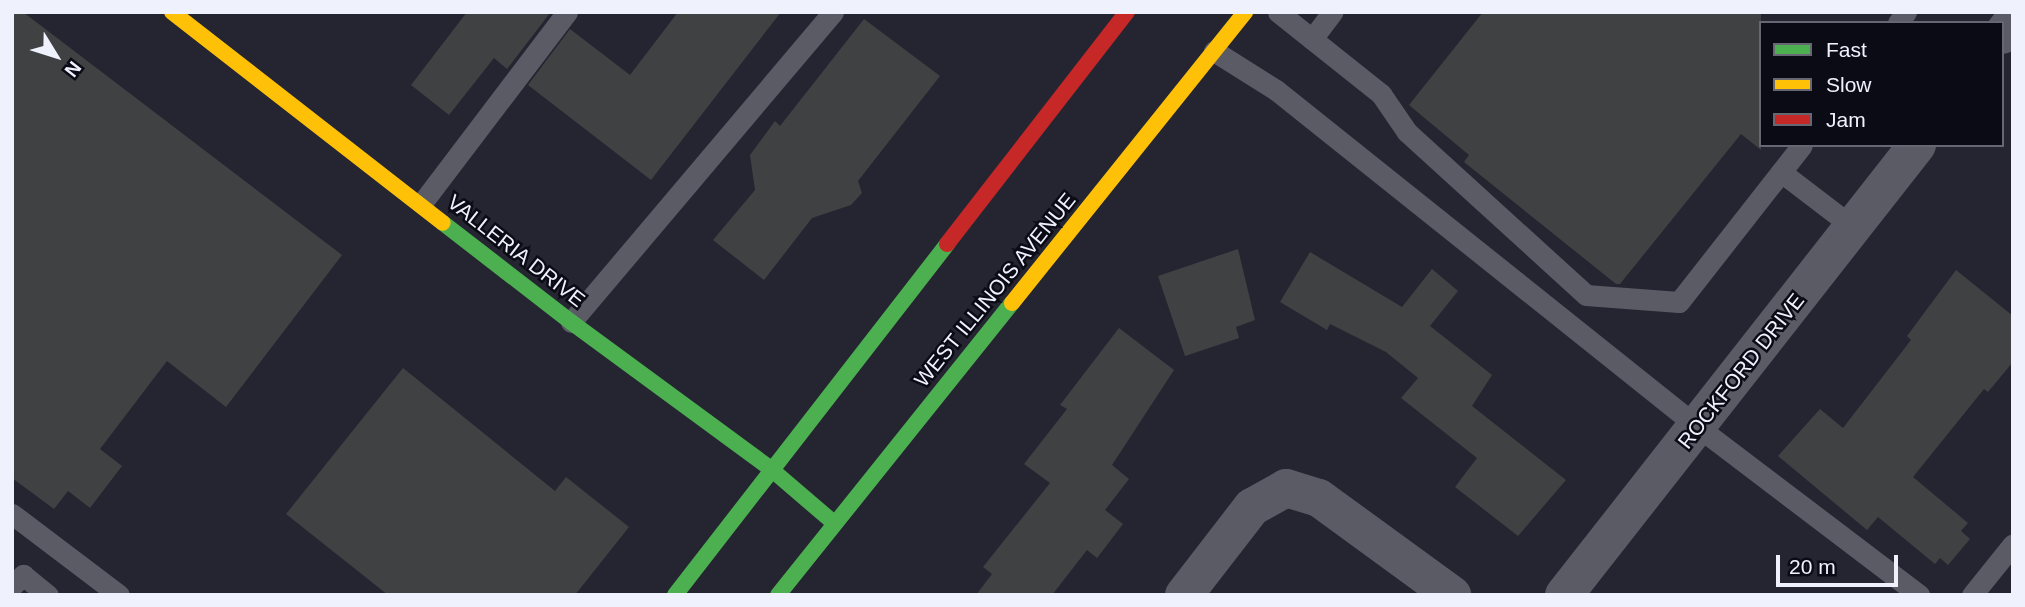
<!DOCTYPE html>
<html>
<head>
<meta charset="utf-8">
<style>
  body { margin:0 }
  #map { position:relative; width:2025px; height:607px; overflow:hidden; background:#252532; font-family:Helvetica,sans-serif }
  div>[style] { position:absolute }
  .building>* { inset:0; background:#404142 }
  .lane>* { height:21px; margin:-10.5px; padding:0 10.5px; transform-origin:10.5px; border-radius:10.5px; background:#5b5b66 }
  .street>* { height:38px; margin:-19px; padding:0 19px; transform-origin:19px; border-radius:19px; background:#5b5b66 }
  .fast>* { height:16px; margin:-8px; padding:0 8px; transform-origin:8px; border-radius:8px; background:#4caf50 }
  .slow>* { height:16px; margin:-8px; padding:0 8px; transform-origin:8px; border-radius:8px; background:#ffc107 }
  .jam>* { height:16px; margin:-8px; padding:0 8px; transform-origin:8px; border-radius:8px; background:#c62828 }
  span { translate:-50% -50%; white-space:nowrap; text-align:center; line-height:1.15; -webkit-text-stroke:5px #0b0b15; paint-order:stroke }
  .street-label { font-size:21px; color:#eff1fd }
  .frame { position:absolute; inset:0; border:14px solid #eff1fd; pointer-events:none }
  .legend { position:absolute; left:1759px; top:21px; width:245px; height:126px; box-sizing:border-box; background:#0b0b15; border:2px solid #666772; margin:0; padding:9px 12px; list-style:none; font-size:21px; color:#eff1fd }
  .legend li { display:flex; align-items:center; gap:14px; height:35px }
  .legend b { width:35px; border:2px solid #666772 }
  .north { position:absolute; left:21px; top:21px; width:70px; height:70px; -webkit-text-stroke:5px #0b0b15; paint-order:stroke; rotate:128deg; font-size:19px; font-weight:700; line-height:28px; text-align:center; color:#eff1fd }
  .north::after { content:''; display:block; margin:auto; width:24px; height:32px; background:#eff1fd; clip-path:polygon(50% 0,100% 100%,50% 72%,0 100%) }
  .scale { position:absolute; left:1776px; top:555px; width:122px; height:32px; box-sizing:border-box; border:4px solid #eff1fd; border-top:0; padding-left:9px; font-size:21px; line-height:24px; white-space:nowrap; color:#eff1fd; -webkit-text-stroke:5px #0b0b15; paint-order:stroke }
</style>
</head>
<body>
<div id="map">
  <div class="building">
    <div style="clip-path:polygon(12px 12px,23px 12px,342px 255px,226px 407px,167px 361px,100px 449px,122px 466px,90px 508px,68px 491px,54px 509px,12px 478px)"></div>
    <div style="clip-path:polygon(467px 12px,550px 13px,507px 69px,494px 58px,449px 115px,411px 85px)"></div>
    <div style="clip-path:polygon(678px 12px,781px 12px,651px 180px,528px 85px,570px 29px,630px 75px)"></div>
    <div style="clip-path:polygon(1483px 12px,1761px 12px,1761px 150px,1741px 134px,1620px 284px,1616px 284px,1464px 162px,1469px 155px,1409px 105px)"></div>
    <div style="clip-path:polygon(864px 19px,940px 76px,858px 181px,862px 193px,851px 205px,812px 218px,764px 280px,713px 240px,755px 190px,750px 155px,775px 121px,780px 126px)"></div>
    <div style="clip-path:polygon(1238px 249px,1255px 320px,1236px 327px,1239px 338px,1185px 356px,1158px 276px)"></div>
    <div style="clip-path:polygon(1310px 252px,1402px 307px,1432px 269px,1458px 291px,1430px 326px,1492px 375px,1472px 406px,1566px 480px,1518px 536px,1455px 487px,1477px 458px,1401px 398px,1418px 378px,1386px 352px,1330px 324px,1327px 330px,1280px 302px)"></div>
    <div style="clip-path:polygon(1956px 270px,2013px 316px,2013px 362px,1988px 392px,1984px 389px,1913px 477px,1968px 523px,1961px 531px,1970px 539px,1948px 565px,1940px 558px,1935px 564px,1878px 517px,1867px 530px,1778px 456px,1820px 409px,1843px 428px,1911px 340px,1907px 336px)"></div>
    <div style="clip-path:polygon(1119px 328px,1174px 370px,1112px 465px,1129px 479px,1105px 510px,1123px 524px,1097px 558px,1087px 550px,1052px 595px,976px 595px,992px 574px,983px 567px,1050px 483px,1024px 464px,1067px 409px,1060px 405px)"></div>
    <div style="clip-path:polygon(403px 368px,555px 491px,566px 477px,629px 527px,575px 595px,388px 595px,286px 514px)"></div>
  </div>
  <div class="lane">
    <div style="left:1278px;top:12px;width:132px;rotate:38.5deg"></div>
    <div style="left:1381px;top:94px;width:46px;rotate:55.6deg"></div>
    <div style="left:1407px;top:132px;width:242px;rotate:42.3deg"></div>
    <div style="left:1586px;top:295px;width:93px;rotate:4.3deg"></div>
    <div style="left:1679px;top:302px;width:199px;rotate:-51.9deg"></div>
    <div style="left:1898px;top:23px;width:14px;rotate:-54deg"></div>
    <div style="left:1312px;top:39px;width:34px;rotate:-53deg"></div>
    <div style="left:1214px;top:51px;width:73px;rotate:32.2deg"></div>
    <div style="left:1276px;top:90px;width:540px;rotate:38.61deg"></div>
    <div style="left:1698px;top:427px;width:278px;rotate:37.2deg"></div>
    <div style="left:1781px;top:172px;width:91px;rotate:37.4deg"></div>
    <div style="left:422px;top:203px;width:240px;rotate:-52.8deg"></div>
    <div style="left:571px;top:322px;width:406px;rotate:-49.8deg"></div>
    <div style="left:12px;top:514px;width:134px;rotate:37.1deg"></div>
    <div style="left:12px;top:586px;width:16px;rotate:-45deg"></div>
    <div style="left:23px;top:575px;width:32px;rotate:39deg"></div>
    <div style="left:1972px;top:595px;width:65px;rotate:-51.2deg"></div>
  </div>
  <div class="street">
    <div style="left:2002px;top:35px;width:18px;rotate:-52deg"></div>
    <div style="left:1184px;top:595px;width:111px;rotate:-52.3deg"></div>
    <div style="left:1252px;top:507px;width:39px;rotate:-29deg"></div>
    <div style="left:1286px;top:488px;width:34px;rotate:17deg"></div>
    <div style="left:1319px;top:498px;width:165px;rotate:36.1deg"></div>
    <div style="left:1564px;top:595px;width:572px;rotate:-51.89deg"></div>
  </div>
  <div class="fast">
    <div style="left:443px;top:223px;width:162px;rotate:37.7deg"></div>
    <div style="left:571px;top:322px;width:248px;rotate:36.3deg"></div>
    <div style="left:771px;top:469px;width:83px;rotate:40.6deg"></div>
    <div style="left:675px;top:595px;width:444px;rotate:-52.2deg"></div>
    <div style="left:778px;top:595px;width:374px;rotate:-51.3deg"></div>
  </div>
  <div class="slow">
    <div style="left:172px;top:12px;width:343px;rotate:37.9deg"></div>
    <div style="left:1012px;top:303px;width:373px;rotate:-51.3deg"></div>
  </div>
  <div class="jam">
    <div style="left:947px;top:244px;width:294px;rotate:-52.2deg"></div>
  </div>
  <div class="street-label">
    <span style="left:516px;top:251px;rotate:38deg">VALLERIA DRIVE</span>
    <span style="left:995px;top:290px;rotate:-51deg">WEST ILLINOIS AVENUE</span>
    <span style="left:1741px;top:371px;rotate:-52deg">ROCKFORD DRIVE</span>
  </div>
  <div class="frame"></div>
  <ul class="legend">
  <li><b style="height:9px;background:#4caf50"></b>Fast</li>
  <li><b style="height:9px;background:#ffc107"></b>Slow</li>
  <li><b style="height:9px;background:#c62828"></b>Jam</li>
  </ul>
  <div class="north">N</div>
  <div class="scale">20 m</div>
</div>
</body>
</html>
